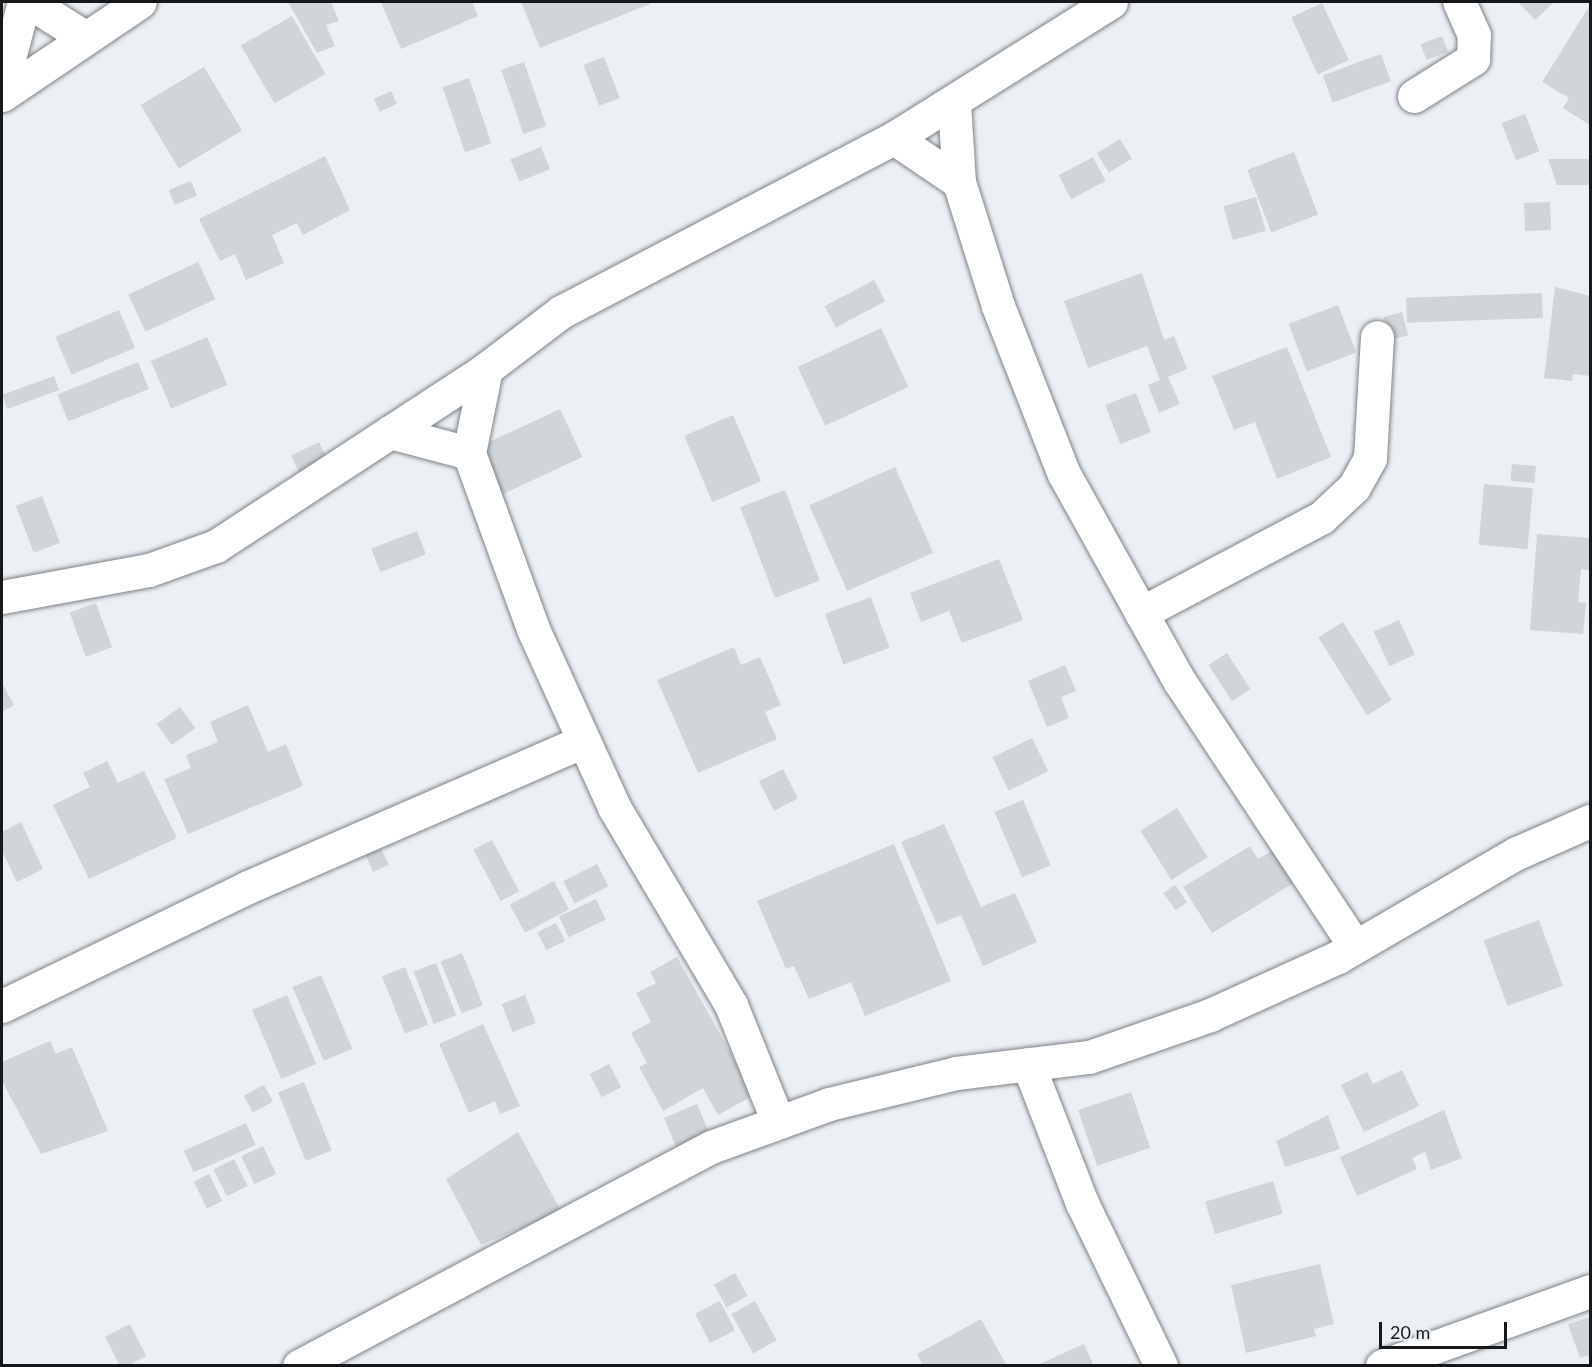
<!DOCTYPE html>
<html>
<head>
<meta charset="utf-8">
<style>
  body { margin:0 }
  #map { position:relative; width:1592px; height:1367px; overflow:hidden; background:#ebf0f5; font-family:Lato,sans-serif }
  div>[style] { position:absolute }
  .building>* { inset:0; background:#d0d5d9; transform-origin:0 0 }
  .roads { filter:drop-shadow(0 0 2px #7e8286) drop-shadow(0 0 2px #7e8286) }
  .street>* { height:33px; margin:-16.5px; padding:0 16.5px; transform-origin:16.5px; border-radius:16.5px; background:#fff }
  span { translate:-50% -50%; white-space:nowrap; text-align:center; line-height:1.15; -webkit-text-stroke:5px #ebf0f5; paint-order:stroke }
  .frame { position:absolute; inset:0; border:3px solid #161819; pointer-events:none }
  .scale { position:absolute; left:1379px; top:1322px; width:128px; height:27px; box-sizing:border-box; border:3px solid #161819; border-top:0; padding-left:8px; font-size:18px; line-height:21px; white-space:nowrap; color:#161819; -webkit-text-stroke:4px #ebf0f5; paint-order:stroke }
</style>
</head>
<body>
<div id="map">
  <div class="building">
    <div style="clip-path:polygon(288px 2px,331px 2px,339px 21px,326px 25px,335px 46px,317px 53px)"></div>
    <div style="clip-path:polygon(381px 2px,472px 2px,478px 16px,401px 49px)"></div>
    <div style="clip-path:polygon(521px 2px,649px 2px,650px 4px,540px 48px)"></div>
    <div style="clip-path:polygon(1518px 2px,1554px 2px,1535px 20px)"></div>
    <div style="left:1322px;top:3px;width:63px;height:34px;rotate:65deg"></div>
    <div style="clip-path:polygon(1590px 5px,1590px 125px,1563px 108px,1569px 98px,1542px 82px)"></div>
    <div style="left:292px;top:16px;width:67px;height:59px;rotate:60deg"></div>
    <div style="left:1442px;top:36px;width:17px;height:23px;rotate:69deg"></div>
    <div style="left:1381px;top:54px;width:29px;height:62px;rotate:70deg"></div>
    <div style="left:604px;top:57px;width:44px;height:22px;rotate:69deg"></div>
    <div style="left:524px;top:62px;width:68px;height:24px;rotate:71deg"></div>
    <div style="left:204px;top:67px;width:74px;height:74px;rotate:59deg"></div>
    <div style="left:469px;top:78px;width:69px;height:28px;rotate:71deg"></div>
    <div style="left:391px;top:91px;width:14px;height:19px;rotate:65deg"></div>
    <div style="left:1525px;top:114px;width:40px;height:25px;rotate:69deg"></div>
    <div style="left:1120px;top:139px;width:23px;height:27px;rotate:59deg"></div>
    <div style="left:541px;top:147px;width:24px;height:33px;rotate:68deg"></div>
    <div style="left:1294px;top:152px;width:67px;height:50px;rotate:69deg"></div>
    <div style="clip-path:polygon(325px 156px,350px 210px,303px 235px,297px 223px,272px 235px,284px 263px,246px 280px,235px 254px,220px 261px,199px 219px)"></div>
    <div style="left:1093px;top:157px;width:27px;height:39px;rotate:62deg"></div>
    <div style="clip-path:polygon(1548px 159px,1590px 159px,1590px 185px,1557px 185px)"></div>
    <div style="left:191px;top:181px;width:16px;height:24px;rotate:68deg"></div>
    <div style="left:1256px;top:197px;width:35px;height:34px;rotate:74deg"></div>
    <div style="left:1550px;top:202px;width:28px;height:26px;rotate:88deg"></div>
    <div style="left:198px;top:262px;width:41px;height:77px;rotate:65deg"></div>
    <div style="clip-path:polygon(1142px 273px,1164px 340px,1174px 336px,1187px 369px,1168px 377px,1180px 404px,1159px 413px,1148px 385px,1160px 380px,1147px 346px,1088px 368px,1064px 301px)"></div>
    <div style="left:874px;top:280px;width:24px;height:56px;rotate:62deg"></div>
    <div style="clip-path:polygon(1555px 287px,1590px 296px,1590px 376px,1573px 374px,1572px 381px,1544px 378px)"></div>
    <div style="left:1542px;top:293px;width:25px;height:136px;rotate:88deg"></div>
    <div style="left:1338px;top:305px;width:51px;height:53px;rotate:69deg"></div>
    <div style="left:119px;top:310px;width:41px;height:69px;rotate:67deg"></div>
    <div style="left:1402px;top:312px;width:24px;height:19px;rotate:75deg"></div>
    <div style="left:881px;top:328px;width:65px;height:92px;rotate:65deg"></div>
    <div style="left:207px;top:337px;width:52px;height:61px;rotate:67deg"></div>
    <div style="clip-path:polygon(1287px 347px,1331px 457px,1277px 479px,1255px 422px,1234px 430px,1212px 376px)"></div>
    <div style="left:138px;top:362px;width:29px;height:87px;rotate:68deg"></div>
    <div style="left:54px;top:376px;width:15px;height:55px;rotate:70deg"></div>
    <div style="left:1136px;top:393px;width:42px;height:33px;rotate:69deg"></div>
    <div style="left:560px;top:409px;width:53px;height:89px;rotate:65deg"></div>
    <div style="left:733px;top:415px;width:72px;height:53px;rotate:67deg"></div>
    <div style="left:319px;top:442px;width:25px;height:31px;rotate:64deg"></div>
    <div style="left:1512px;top:464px;width:24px;height:17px;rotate:5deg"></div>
    <div style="left:895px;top:467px;width:94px;height:94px;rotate:66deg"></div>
    <div style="left:1484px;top:484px;width:49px;height:61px;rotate:5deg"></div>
    <div style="left:785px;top:490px;width:97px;height:48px;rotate:69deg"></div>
    <div style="left:42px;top:496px;width:50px;height:28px;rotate:69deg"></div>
    <div style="left:417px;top:531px;width:25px;height:49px;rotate:69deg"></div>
    <div style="clip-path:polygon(1537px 534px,1590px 538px,1590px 570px,1581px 569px,1578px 602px,1586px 603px,1583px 634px,1530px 630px)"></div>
    <div style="clip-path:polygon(999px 559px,1023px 620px,962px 643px,949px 611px,921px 622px,910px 593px)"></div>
    <div style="left:871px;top:597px;width:54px;height:49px;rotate:70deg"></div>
    <div style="left:96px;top:603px;width:47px;height:28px;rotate:70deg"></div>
    <div style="left:1399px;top:620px;width:38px;height:28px;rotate:65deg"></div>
    <div style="left:1343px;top:622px;width:92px;height:29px;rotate:58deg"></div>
    <div style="clip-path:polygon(734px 647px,741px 665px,760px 657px,781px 705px,765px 712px,777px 739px,698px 773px,657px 680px)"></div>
    <div style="left:1227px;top:653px;width:43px;height:22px;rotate:57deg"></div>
    <div style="clip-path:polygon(1065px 665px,1076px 691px,1061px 697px,1069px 718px,1047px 727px,1028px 681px)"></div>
    <div style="clip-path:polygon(2px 683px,14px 705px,2px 712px)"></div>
    <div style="clip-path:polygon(248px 705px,268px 752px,286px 744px,303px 786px,188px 834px,164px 779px,191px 768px,186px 755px,218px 742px,210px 722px)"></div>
    <div style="left:180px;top:707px;width:26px;height:29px;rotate:54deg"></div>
    <div style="left:1032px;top:738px;width:37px;height:44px;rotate:64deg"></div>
    <div style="clip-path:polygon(107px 761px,118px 783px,144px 771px,177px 838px,89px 879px,53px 805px,90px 787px,83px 773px)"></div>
    <div style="left:783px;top:769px;width:33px;height:27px;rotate:63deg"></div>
    <div style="left:1023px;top:800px;width:71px;height:31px;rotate:67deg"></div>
    <div style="left:1177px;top:808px;width:58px;height:43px;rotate:58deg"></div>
    <div style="clip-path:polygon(21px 822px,43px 869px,17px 882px,2px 851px,2px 832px)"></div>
    <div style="clip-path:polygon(944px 824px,981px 907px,1015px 893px,1037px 942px,983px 966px,961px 915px,937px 925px,901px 842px)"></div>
    <div style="left:492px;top:840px;width:58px;height:21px;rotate:62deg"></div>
    <div style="left:379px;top:844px;width:23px;height:17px;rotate:65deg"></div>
    <div style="clip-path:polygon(894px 844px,951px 981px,865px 1016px,851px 982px,809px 999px,794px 966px,786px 969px,757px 901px)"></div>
    <div style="clip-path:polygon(1281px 845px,1302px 878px,1212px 933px,1183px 887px,1250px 846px,1258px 859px)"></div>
    <div style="left:597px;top:864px;width:25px;height:38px;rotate:63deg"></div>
    <div style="left:554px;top:881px;width:32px;height:50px;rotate:62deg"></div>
    <div style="left:1175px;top:885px;width:21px;height:14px;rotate:55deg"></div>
    <div style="left:596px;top:899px;width:23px;height:41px;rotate:65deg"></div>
    <div style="left:1539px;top:920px;width:70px;height:59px;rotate:70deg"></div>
    <div style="left:556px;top:923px;width:20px;height:21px;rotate:63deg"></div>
    <div style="left:462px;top:953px;width:56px;height:23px;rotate:68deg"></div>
    <div style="clip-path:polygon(677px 957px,754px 1095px,718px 1115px,703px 1088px,663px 1111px,639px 1067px,647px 1063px,631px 1033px,651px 1022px,636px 993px,656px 983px,650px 972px)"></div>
    <div style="left:436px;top:963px;width:56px;height:24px;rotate:69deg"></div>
    <div style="left:405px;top:967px;width:62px;height:25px;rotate:68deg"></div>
    <div style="left:321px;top:975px;width:80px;height:31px;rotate:67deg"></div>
    <div style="left:287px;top:995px;width:75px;height:38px;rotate:67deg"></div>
    <div style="left:525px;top:995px;width:30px;height:25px;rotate:69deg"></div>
    <div style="clip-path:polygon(483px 1024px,520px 1106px,500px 1114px,495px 1101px,469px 1113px,439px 1044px)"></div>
    <div style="clip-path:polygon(50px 1041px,56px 1054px,72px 1047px,108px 1131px,41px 1154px,2px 1081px,2px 1062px)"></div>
    <div style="left:609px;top:1064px;width:26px;height:22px;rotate:62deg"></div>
    <div style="clip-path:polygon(1402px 1070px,1419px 1106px,1364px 1132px,1341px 1085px,1367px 1072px,1373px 1084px)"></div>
    <div style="left:304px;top:1082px;width:74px;height:28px;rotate:68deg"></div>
    <div style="left:264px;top:1085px;width:19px;height:23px;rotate:62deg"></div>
    <div style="left:1131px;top:1092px;width:59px;height:56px;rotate:71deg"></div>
    <div style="left:697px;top:1104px;width:36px;height:36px;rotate:67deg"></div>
    <div style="clip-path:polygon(1444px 1110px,1462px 1158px,1431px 1170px,1425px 1152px,1412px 1158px,1417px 1169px,1357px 1196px,1340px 1157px)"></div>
    <div style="clip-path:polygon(1328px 1115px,1340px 1149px,1285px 1167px,1276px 1141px)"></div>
    <div style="left:246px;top:1123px;width:24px;height:68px;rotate:66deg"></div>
    <div style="clip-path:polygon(518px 1132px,561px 1211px,481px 1245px,446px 1179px)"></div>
    <div style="left:263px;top:1146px;width:31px;height:24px;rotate:65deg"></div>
    <div style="left:234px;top:1159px;width:30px;height:23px;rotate:63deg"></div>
    <div style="left:209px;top:1174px;width:30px;height:17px;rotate:64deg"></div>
    <div style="left:1273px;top:1181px;width:34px;height:71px;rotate:73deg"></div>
    <div style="clip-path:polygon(1320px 1264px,1334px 1324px,1314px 1329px,1316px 1336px,1246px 1353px,1231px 1285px)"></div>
    <div style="left:735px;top:1273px;width:26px;height:24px;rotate:61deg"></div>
    <div style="left:720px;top:1301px;width:33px;height:28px;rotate:63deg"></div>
    <div style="left:755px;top:1301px;width:45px;height:27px;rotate:61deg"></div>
    <div style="clip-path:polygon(1590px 1317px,1590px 1355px,1580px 1358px,1568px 1324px)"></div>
    <div style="clip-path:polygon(981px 1319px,1007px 1366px,923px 1366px,917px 1354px)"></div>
    <div style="left:130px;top:1324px;width:36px;height:28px;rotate:63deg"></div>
    <div style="clip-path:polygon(1084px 1344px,1094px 1366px,1035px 1366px)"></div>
  </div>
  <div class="roads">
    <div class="street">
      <div style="left:29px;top:2px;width:67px;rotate:32.3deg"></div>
      <div style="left:2px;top:85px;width:86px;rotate:-75.2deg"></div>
      <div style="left:2px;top:95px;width:166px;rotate:-34deg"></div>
      <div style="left:1414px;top:96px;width:70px;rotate:-32.1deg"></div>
      <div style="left:1473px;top:59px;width:24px;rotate:-88deg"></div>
      <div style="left:1474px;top:35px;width:36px;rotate:-114deg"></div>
      <div style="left:954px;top:103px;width:79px;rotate:86.4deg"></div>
      <div style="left:959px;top:182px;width:130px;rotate:72.5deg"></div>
      <div style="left:998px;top:306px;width:180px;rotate:68.6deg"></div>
      <div style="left:1064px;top:474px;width:238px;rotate:60.9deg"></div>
      <div style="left:1180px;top:682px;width:317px;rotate:56.5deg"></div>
      <div style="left:894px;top:138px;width:78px;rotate:34.1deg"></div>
      <div style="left:486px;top:369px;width:86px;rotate:101.4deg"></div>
      <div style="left:469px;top:453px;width:187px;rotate:70deg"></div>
      <div style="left:533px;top:629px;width:196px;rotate:65.5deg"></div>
      <div style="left:614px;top:807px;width:230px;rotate:59.4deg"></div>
      <div style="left:731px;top:1005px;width:126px;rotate:68.1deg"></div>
      <div style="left:390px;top:432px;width:82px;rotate:14.9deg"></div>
      <div style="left:2px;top:597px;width:149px;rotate:-10.4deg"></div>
      <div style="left:149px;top:570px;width:71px;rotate:-19.7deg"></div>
      <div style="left:216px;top:546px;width:323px;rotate:-33.2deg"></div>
      <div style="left:486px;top:369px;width:94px;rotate:-37.2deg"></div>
      <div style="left:561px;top:312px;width:376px;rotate:-27.6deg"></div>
      <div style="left:894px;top:138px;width:256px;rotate:-32.1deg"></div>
      <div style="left:1141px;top:613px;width:205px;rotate:-27.9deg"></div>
      <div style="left:1322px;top:517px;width:44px;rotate:-43.2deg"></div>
      <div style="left:1354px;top:487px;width:33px;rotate:-61deg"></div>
      <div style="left:1370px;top:458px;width:121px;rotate:-86.7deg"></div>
      <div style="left:2px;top:1006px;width:273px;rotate:-25.8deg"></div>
      <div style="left:248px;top:887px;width:363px;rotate:-23.5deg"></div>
      <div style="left:1028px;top:1064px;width:149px;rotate:68.8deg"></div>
      <div style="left:1082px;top:1203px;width:181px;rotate:64.1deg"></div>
      <div style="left:299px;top:1366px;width:467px;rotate:-28deg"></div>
      <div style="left:711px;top:1147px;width:126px;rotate:-20deg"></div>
      <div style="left:829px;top:1104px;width:131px;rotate:-13.7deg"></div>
      <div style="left:956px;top:1073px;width:134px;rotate:-6.9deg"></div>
      <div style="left:1089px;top:1057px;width:128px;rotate:-19.1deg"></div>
      <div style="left:1210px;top:1015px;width:141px;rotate:-24.4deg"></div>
      <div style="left:1338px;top:957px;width:207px;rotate:-30.2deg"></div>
      <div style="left:1517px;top:853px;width:80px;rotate:-23.7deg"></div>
      <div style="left:1382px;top:1366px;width:221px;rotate:-19.8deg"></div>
    </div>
  </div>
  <div class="frame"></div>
  <div class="scale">20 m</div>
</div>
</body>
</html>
